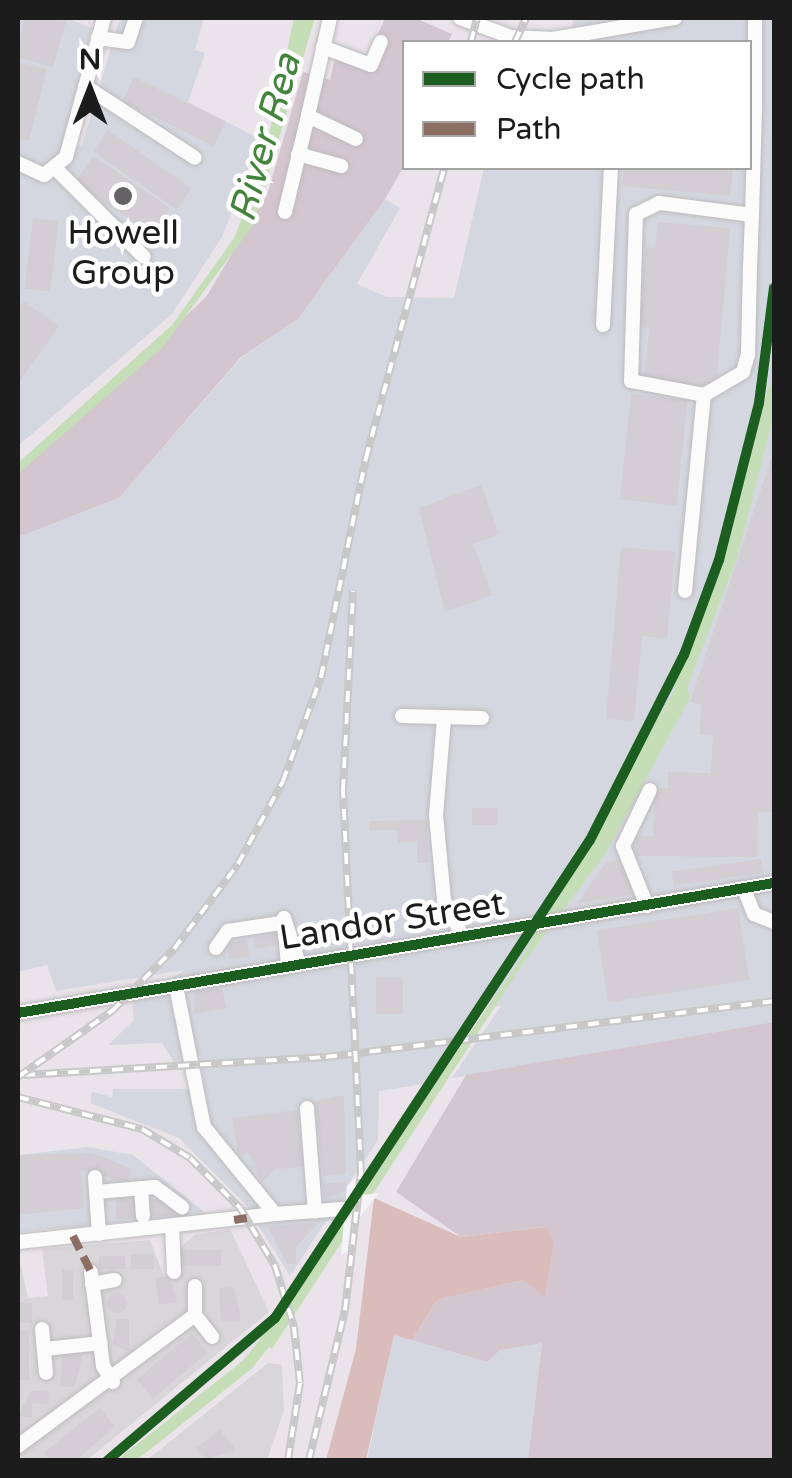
<!DOCTYPE html>
<html>
<head>
<meta charset="utf-8">
<style>
  body { margin:0 }
  #map { position:relative; width:792px; height:1478px; overflow:hidden; background:#eae4ea; font-family:"Varela Round",sans-serif }
  div>[style] { position:absolute }
  .residential>* { inset:0; background:#d9d6d9 }
  .industrial>* { inset:0; background:#d5d7e0 }
  .construction>* { inset:0; background:#d4c6cf }
  .forest>* { inset:0; background:#dabcbb }
  .water>* { inset:0; background:#c6deb7 }
  .pier>* { inset:0; background:#f6f3f6 }
  .canal>* { height:12px; margin:-6px; padding:0 6px; transform-origin:6px; border-radius:6px; background:#c6deb7 }
  .building>* { inset:0; background:#d2ced3; transform-origin:0 0 }
  .round { border-radius:50% }
  .path>* { height:2.5px; margin-top:-1.25px; transform-origin:0; background:repeating-linear-gradient(90deg,#e1d6ea 0 5px,transparent 0 10px) }
  .roads { filter:drop-shadow(0 0 2px #bdbbbd) drop-shadow(0 0 2px #bdbbbd) }
  .minor>* { height:14px; margin:-7px; padding:0 7px; transform-origin:7px; border-radius:7px; background:#fcfbfc }
  .rail>* { height:8px; margin-top:-4px; transform-origin:0; background:repeating-linear-gradient(90deg,#fff 0 11px,#c9c8c9 0 22px); box-sizing:border-box; border-block:2px solid #c9c8c9 }
  .quiet>* { height:8px; margin-top:-4px; transform-origin:0; background:repeating-linear-gradient(90deg,#8d6e63 0 15px,transparent 0 23px) }
  .cycleway>* { height:10px; margin:-5px; padding:0 5px; transform-origin:5px; border-radius:5px; background:#1b5e20 }
  .dots>* { width:28px; height:28px; translate:-50% -50%; box-sizing:border-box; border:5px solid #fff; border-radius:50% }
  span { translate:-50% -50%; white-space:nowrap; text-align:center; line-height:1.15; -webkit-text-stroke:9px #fff; paint-order:stroke }
  .poi-label { font-size:35px; color:#1c1c1c }
  .street-label { font-size:35px; color:#1c1c1c }
  .water-label { font-size:38px; color:#41843a; font-style:italic }
  .frame { position:absolute; inset:0; border:20px solid #1c1c1c; pointer-events:none }
  .legend { position:absolute; left:402px; top:40px; width:350px; height:130px; box-sizing:border-box; background:#fff; border:2px solid #a4a4a4; margin:0; padding:12px 18px; list-style:none; font-size:30px; color:#1c1c1c }
  .legend li { display:flex; align-items:center; gap:20px; height:50px }
  .legend b { width:50px; border:2px solid #a4a4a4 }
  .north { position:absolute; left:40px; top:40px; width:100px; height:100px; -webkit-text-stroke:8px #fff; paint-order:stroke; rotate:0deg; font-size:28px; font-weight:700; line-height:40px; text-align:center; color:#1c1c1c }
  .north::after { content:''; display:block; margin:auto; width:35px; height:45px; background:#1c1c1c; clip-path:polygon(50% 0,100% 100%,50% 72%,0 100%) }
</style>
</head>
<body>
<div id="map">
  <div class="residential">
    <div style="clip-path:polygon(230px 1229px,269px 1312px,87px 1460px,18px 1460px,18px 1252px,28px 1298px,48px 1296px,42px 1249px,150px 1240px,163px 1274px,180px 1274px,178px 1250px,194px 1235px)"></div>
    <div style="clip-path:polygon(268px 1363px,282px 1365px,284px 1410px,267px 1460px,147px 1460px)"></div>
  </div>
  <div class="industrial">
    <div style="clip-path:polygon(18px 18px,67px 18px,92px 28px,60px 154px,82px 145px,120px 18px,204px 18px,195px 50px,205px 53px,188px 102px,260px 139px,222px 237px,172px 314px,18px 446px)"></div>
    <div style="clip-path:polygon(573px 18px,774px 18px,774px 1022px,452px 1078px,501px 1006px,480px 1006px,431px 1083px,379px 1091px,378px 1140px,347px 1186px,346px 1219px,326px 1221px,290px 1276px,246px 1205px,179px 1138px,90px 1103px,92px 1092px,112px 1097px,113px 1089px,204px 1089px,200px 1055px,175px 1064px,162px 1043px,108px 1045px,134px 1020px,132px 1002px,185px 970px,56px 991px,47px 965px,18px 972px,18px 537px,119px 498px,242px 357px,298px 319px,385px 199px,400px 208px,357px 284px,387px 297px,454px 298px,484px 168px,750px 168px,750px 42px,541px 42px,572px 31px)"></div>
    <div style="clip-path:polygon(88px 1147px,133px 1155px,207px 1214px,18px 1232px,18px 1155px)"></div>
    <div style="clip-path:polygon(394px 1334px,486px 1362px,500px 1350px,542px 1342px,528px 1460px,367px 1460px)"></div>
  </div>
  <div class="construction">
    <div style="clip-path:polygon(385px 18px,415px 18px,452px 34px,448px 42px,404px 42px,404px 166px,385px 199px,298px 319px,241px 357px,119px 498px,18px 537px,18px 474px,206px 297px,267px 195px,303px 72px,330px 80px,338px 44px,368px 57px)"></div>
    <div style="clip-path:polygon(774px 1022px,774px 1460px,528px 1460px,542px 1343px,500px 1350px,487px 1362px,412px 1340px,437px 1300px,523px 1280px,545px 1296px,554px 1243px,545px 1227px,461px 1237px,396px 1192px,466px 1075px)"></div>
  </div>
  <div class="forest">
    <div style="clip-path:polygon(374px 1198px,461px 1237px,546px 1227px,554px 1243px,545px 1297px,523px 1280px,437px 1300px,412px 1340px,394px 1335px,366px 1460px,326px 1460px,356px 1349px)"></div>
  </div>
  <div class="water">
    <div style="clip-path:polygon(294px 18px,315px 18px,253px 225px,162px 348px,18px 474px,18px 463px,172px 325px,234px 238px,262px 167px)"></div>
    <div style="clip-path:polygon(683px 675px,690px 698px,604px 856px,524px 962px,272px 1349px,260px 1338px,520px 960px)"></div>
  </div>
  <div class="pier">
    <div style="clip-path:polygon(363px 1171px,361px 1195px,379px 1193px,358px 1219px,356px 1252px,341px 1254px,347px 1186px)"></div>
  </div>
  <div class="canal">
    <div style="left:680px;top:689px;width:142px;rotate:-68.9deg"></div>
    <div style="left:731px;top:557px;width:173px;rotate:-75.6deg"></div>
    <div style="left:127px;top:1460px;width:154px;rotate:-38.4deg"></div>
    <div style="left:248px;top:1364px;width:42px;rotate:-51.8deg"></div>
  </div>
  <div class="building">
    <div style="clip-path:polygon(24px 18px,66px 21px,53px 67px,18px 57px)"></div>
    <div style="clip-path:polygon(18px 62px,47px 69px,29px 141px,18px 138px)"></div>
    <div style="left:134px;top:77px;width:102px;height:27px;rotate:26deg"></div>
    <div style="left:108px;top:130px;width:102px;height:26px;rotate:35deg"></div>
    <div style="left:93px;top:156px;width:93px;height:32px;rotate:34deg"></div>
    <div style="clip-path:polygon(624px 168px,733px 168px,730px 196px,622px 186px)"></div>
    <div style="left:33px;top:218px;width:26px;height:71px;rotate:7deg"></div>
    <div style="clip-path:polygon(658px 222px,730px 228px,716px 387px,644px 380px,649px 328px,639px 327px,646px 247px,655px 248px)"></div>
    <div style="clip-path:polygon(24px 301px,59px 326px,18px 384px,18px 310px)"></div>
    <div style="left:631px;top:394px;width:57px;height:106px;rotate:6deg"></div>
    <div style="clip-path:polygon(774px 450px,774px 812px,758px 812px,757px 857px,636px 856px,636px 836px,653px 836px,655px 788px,668px 788px,668px 772px,711px 773px,713px 735px,700px 735px,701px 705px,690px 702px)"></div>
    <div style="clip-path:polygon(481px 485px,499px 534px,473px 544px,492px 595px,445px 612px,419px 508px)"></div>
    <div style="clip-path:polygon(621px 547px,675px 552px,667px 639px,642px 636px,634px 721px,606px 719px)"></div>
    <div style="left:472px;top:808px;width:26px;height:17px"></div>
    <div style="clip-path:polygon(427px 820px,428px 863px,417px 863px,417px 842px,398px 842px,397px 830px,369px 830px,369px 821px)"></div>
    <div style="left:761px;top:859px;width:14px;height:90px;rotate:82deg"></div>
    <div style="clip-path:polygon(618px 860px,636px 894px,578px 903px,606px 862px)"></div>
    <div style="left:738px;top:908px;width:73px;height:143px;rotate:81deg"></div>
    <div style="left:276px;top:934px;width:11px;height:23px;rotate:80deg"></div>
    <div style="left:247px;top:940px;width:17px;height:20px;rotate:83deg"></div>
    <div style="left:376px;top:977px;width:27px;height:37px"></div>
    <div style="clip-path:polygon(222px 988px,227px 1008px,194px 1014px,195px 992px)"></div>
    <div style="clip-path:polygon(338px 1096px,344px 1096px,346px 1174px,323px 1176px,315px 1101px)"></div>
    <div style="clip-path:polygon(297px 1110px,303px 1167px,276px 1169px,261px 1183px,250px 1153px,238px 1155px,232px 1118px)"></div>
    <div style="clip-path:polygon(92px 1153px,132px 1169px,127px 1183px,81px 1170px,84px 1208px,18px 1215px,18px 1155px)"></div>
    <div style="clip-path:polygon(345px 1182px,346px 1191px,325px 1199px,323px 1184px)"></div>
    <div style="left:116px;top:1193px;width:21px;height:26px"></div>
    <div style="clip-path:polygon(146px 1197px,187px 1209px,187px 1215px,146px 1217px)"></div>
    <div style="clip-path:polygon(318px 1223px,296px 1247px,296px 1264px,287px 1264px,267px 1226px)"></div>
    <div style="left:180px;top:1250px;width:41px;height:16px"></div>
    <div style="left:154px;top:1254px;width:15px;height:23px;rotate:90deg"></div>
    <div style="left:99px;top:1256px;width:26px;height:13px"></div>
    <div style="left:62px;top:1270px;width:11px;height:30px"></div>
    <div style="clip-path:polygon(155px 1277px,169px 1277px,178px 1303px,159px 1304px)"></div>
    <div style="clip-path:polygon(234px 1287px,241px 1320px,221px 1322px,219px 1288px)"></div>
    <div class="round" style="left:107px;top:1293px;width:20px;height:20px"></div>
    <div style="left:19px;top:1303px;width:13px;height:20px"></div>
    <div style="clip-path:polygon(117px 1319px,129px 1319px,129px 1351px,113px 1346px)"></div>
    <div style="left:29px;top:1330px;width:50px;height:11px;rotate:90deg"></div>
    <div style="left:192px;top:1333px;width:25px;height:72px;rotate:50deg"></div>
    <div style="clip-path:polygon(63px 1352px,83px 1352px,75px 1387px,60px 1387px)"></div>
    <div style="clip-path:polygon(48px 1390px,49px 1405px,32px 1403px,32px 1418px,18px 1416px,31px 1391px)"></div>
    <div style="clip-path:polygon(100px 1408px,115px 1427px,76px 1460px,50px 1460px,43px 1453px)"></div>
    <div style="clip-path:polygon(220px 1430px,236px 1450px,205px 1460px,196px 1448px)"></div>
  </div>
  <div class="path">
    <div style="left:79px;top:18px;width:13px;rotate:23deg"></div>
  </div>
  <div class="roads">
    <div class="minor">
      <div style="left:330px;top:18px;width:100px;rotate:102.7deg"></div>
      <div style="left:308px;top:116px;width:53px;rotate:25.6deg"></div>
      <div style="left:460px;top:18px;width:54px;rotate:20.4deg"></div>
      <div style="left:511px;top:37px;width:42px;rotate:2.7deg"></div>
      <div style="left:553px;top:39px;width:124px;rotate:-9.8deg"></div>
      <div style="left:98px;top:38px;width:30px;rotate:8deg"></div>
      <div style="left:128px;top:42px;width:25px;rotate:-72deg"></div>
      <div style="left:323px;top:47px;width:51px;rotate:20.6deg"></div>
      <div style="left:371px;top:65px;width:25px;rotate:-67deg"></div>
      <div style="left:85px;top:86px;width:131px;rotate:33.2deg"></div>
      <div style="left:298px;top:154px;width:45px;rotate:15.6deg"></div>
      <div style="left:18px;top:163px;width:29px;rotate:25deg"></div>
      <div style="left:44px;top:175px;width:28px;rotate:-39deg"></div>
      <div style="left:66px;top:157px;width:144px;rotate:-74.7deg"></div>
      <div style="left:56px;top:169px;width:124px;rotate:45deg"></div>
      <div style="left:285px;top:212px;width:99px;rotate:-76.5deg"></div>
      <div style="left:752px;top:215px;width:94px;rotate:-172.6deg"></div>
      <div style="left:659px;top:203px;width:25px;rotate:154deg"></div>
      <div style="left:636px;top:214px;width:167px;rotate:91.7deg"></div>
      <div style="left:631px;top:381px;width:74px;rotate:10.9deg"></div>
      <div style="left:704px;top:395px;width:45px;rotate:-30.5deg"></div>
      <div style="left:743px;top:372px;width:19px;rotate:-74deg"></div>
      <div style="left:748px;top:354px;width:87px;rotate:-88.7deg"></div>
      <div style="left:750px;top:267px;width:52px;rotate:-87.8deg"></div>
      <div style="left:752px;top:215px;width:110px;rotate:-88.4deg"></div>
      <div style="left:755px;top:105px;width:87px;rotate:-90deg"></div>
      <div style="left:603px;top:325px;width:157px;rotate:-87.1deg"></div>
      <div style="left:685px;top:591px;width:197px;rotate:-84.5deg"></div>
      <div style="left:402px;top:716px;width:80px;rotate:1.4deg"></div>
      <div style="left:444px;top:718px;width:97px;rotate:94.7deg"></div>
      <div style="left:436px;top:815px;width:85px;rotate:84.6deg"></div>
      <div style="left:444px;top:900px;width:38px;rotate:63deg"></div>
      <div style="left:744px;top:889px;width:27px;rotate:68deg"></div>
      <div style="left:754px;top:914px;width:22px;rotate:22deg"></div>
      <div style="left:647px;top:906px;width:65px;rotate:-111.8deg"></div>
      <div style="left:623px;top:846px;width:62px;rotate:-64.3deg"></div>
      <div style="left:216px;top:948px;width:21px;rotate:-55deg"></div>
      <div style="left:228px;top:931px;width:53px;rotate:-8.7deg"></div>
      <div style="left:288px;top:965px;width:47px;rotate:-94.9deg"></div>
      <div style="left:284px;top:918px;width:48px;rotate:71.9deg"></div>
      <div style="left:176px;top:986px;width:144px;rotate:78.8deg"></div>
      <div style="left:204px;top:1127px;width:112px;rotate:50.8deg"></div>
      <div style="left:275px;top:1214px;width:68px;rotate:-4.2deg"></div>
      <div style="left:18px;top:1013px;width:767px;rotate:-9.76deg"></div>
      <div style="left:307px;top:1108px;width:104px;rotate:85.6deg"></div>
      <div style="left:95px;top:1177px;width:57px;rotate:86deg"></div>
      <div style="left:141px;top:1188px;width:28px;rotate:86deg"></div>
      <div style="left:96px;top:1192px;width:59px;rotate:-4.8deg"></div>
      <div style="left:155px;top:1187px;width:34px;rotate:37deg"></div>
      <div style="left:172px;top:1226px;width:46px;rotate:87.5deg"></div>
      <div style="left:18px;top:1242px;width:259px;rotate:-6.2deg"></div>
      <div style="left:91px;top:1272px;width:95px;rotate:82.7deg"></div>
      <div style="left:103px;top:1366px;width:19px;rotate:58deg"></div>
      <div style="left:92px;top:1284px;width:23px;rotate:-10deg"></div>
      <div style="left:195px;top:1286px;width:29px;rotate:90deg"></div>
      <div style="left:195px;top:1315px;width:28px;rotate:52deg"></div>
      <div style="left:42px;top:1329px;width:44px;rotate:84.8deg"></div>
      <div style="left:45px;top:1349px;width:56px;rotate:-6.1deg"></div>
      <div style="left:18px;top:1446px;width:220px;rotate:-36.5deg"></div>
    </div>
  </div>
  <div class="rail">
    <div style="left:471px;top:42px;width:25px;rotate:-76deg"></div>
    <div style="left:515px;top:42px;width:26px;rotate:-65deg"></div>
    <div style="left:24px;top:1075px;width:303px;rotate:-3.4deg"></div>
    <div style="left:326px;top:1057px;width:451px;rotate:-7.1deg"></div>
    <div style="left:18px;top:1077px;width:115px;rotate:-35.1deg"></div>
    <div style="left:112px;top:1011px;width:88px;rotate:-45deg"></div>
    <div style="left:174px;top:949px;width:106px;rotate:-53deg"></div>
    <div style="left:238px;top:864px;width:94px;rotate:-61.5deg"></div>
    <div style="left:283px;top:781px;width:111px;rotate:-69.9deg"></div>
    <div style="left:321px;top:677px;width:224px;rotate:-78.4deg"></div>
    <div style="left:366px;top:458px;width:300px;rotate:-74.9deg"></div>
    <div style="left:18px;top:1097px;width:128px;rotate:14.5deg"></div>
    <div style="left:142px;top:1129px;width:56px;rotate:31.1deg"></div>
    <div style="left:190px;top:1158px;width:71px;rotate:45deg"></div>
    <div style="left:240px;top:1208px;width:68px;rotate:58.9deg"></div>
    <div style="left:275px;top:1266px;width:64px;rotate:72.7deg"></div>
    <div style="left:294px;top:1327px;width:56px;rotate:83.9deg"></div>
    <div style="left:300px;top:1383px;width:78px;rotate:98.9deg"></div>
    <div style="left:309px;top:1460px;width:154px;rotate:-76.5deg"></div>
    <div style="left:345px;top:1310px;width:139px;rotate:-83.4deg"></div>
    <div style="left:361px;top:1172px;width:382px;rotate:-92.7deg"></div>
    <div style="left:343px;top:790px;width:199px;rotate:-87.1deg"></div>
  </div>
  <div class="quiet">
    <div style="left:234px;top:1220px;width:13px;rotate:-9deg"></div>
    <div style="left:73px;top:1236px;width:40px;rotate:63.4deg"></div>
  </div>
  <div class="cycleway">
    <div style="left:18px;top:1013px;width:767px;rotate:-9.76deg"></div>
    <div style="left:108px;top:1460px;width:219px;rotate:-40.4deg"></div>
    <div style="left:275px;top:1318px;width:572px;rotate:-56.62deg"></div>
    <div style="left:590px;top:840px;width:208px;rotate:-63.1deg"></div>
    <div style="left:684px;top:655px;width:101px;rotate:-69.8deg"></div>
    <div style="left:719px;top:560px;width:162px;rotate:-75.7deg"></div>
    <div style="left:759px;top:403px;width:116px;rotate:-82.6deg"></div>
  </div>
  <div class="dots">
    <div style="left:123px;top:196px;background:#646264"></div>
  </div>
  <div class="poi-label">
    <span style="left:123px;top:253px">Howell<br>Group</span>
  </div>
  <div class="street-label">
    <span style="left:392px;top:921px;rotate:-9deg">Landor Street</span>
  </div>
  <div class="water-label">
    <span style="left:266px;top:138px;rotate:-74deg">River Rea</span>
  </div>
  <div class="frame"></div>
  <ul class="legend">
  <li><b style="height:12px;background:#1b5e20"></b>Cycle path</li>
  <li><b style="height:12px;background:#8d6e63"></b>Path</li>
  </ul>
  <div class="north">N</div>
</div>
</body>
</html>
